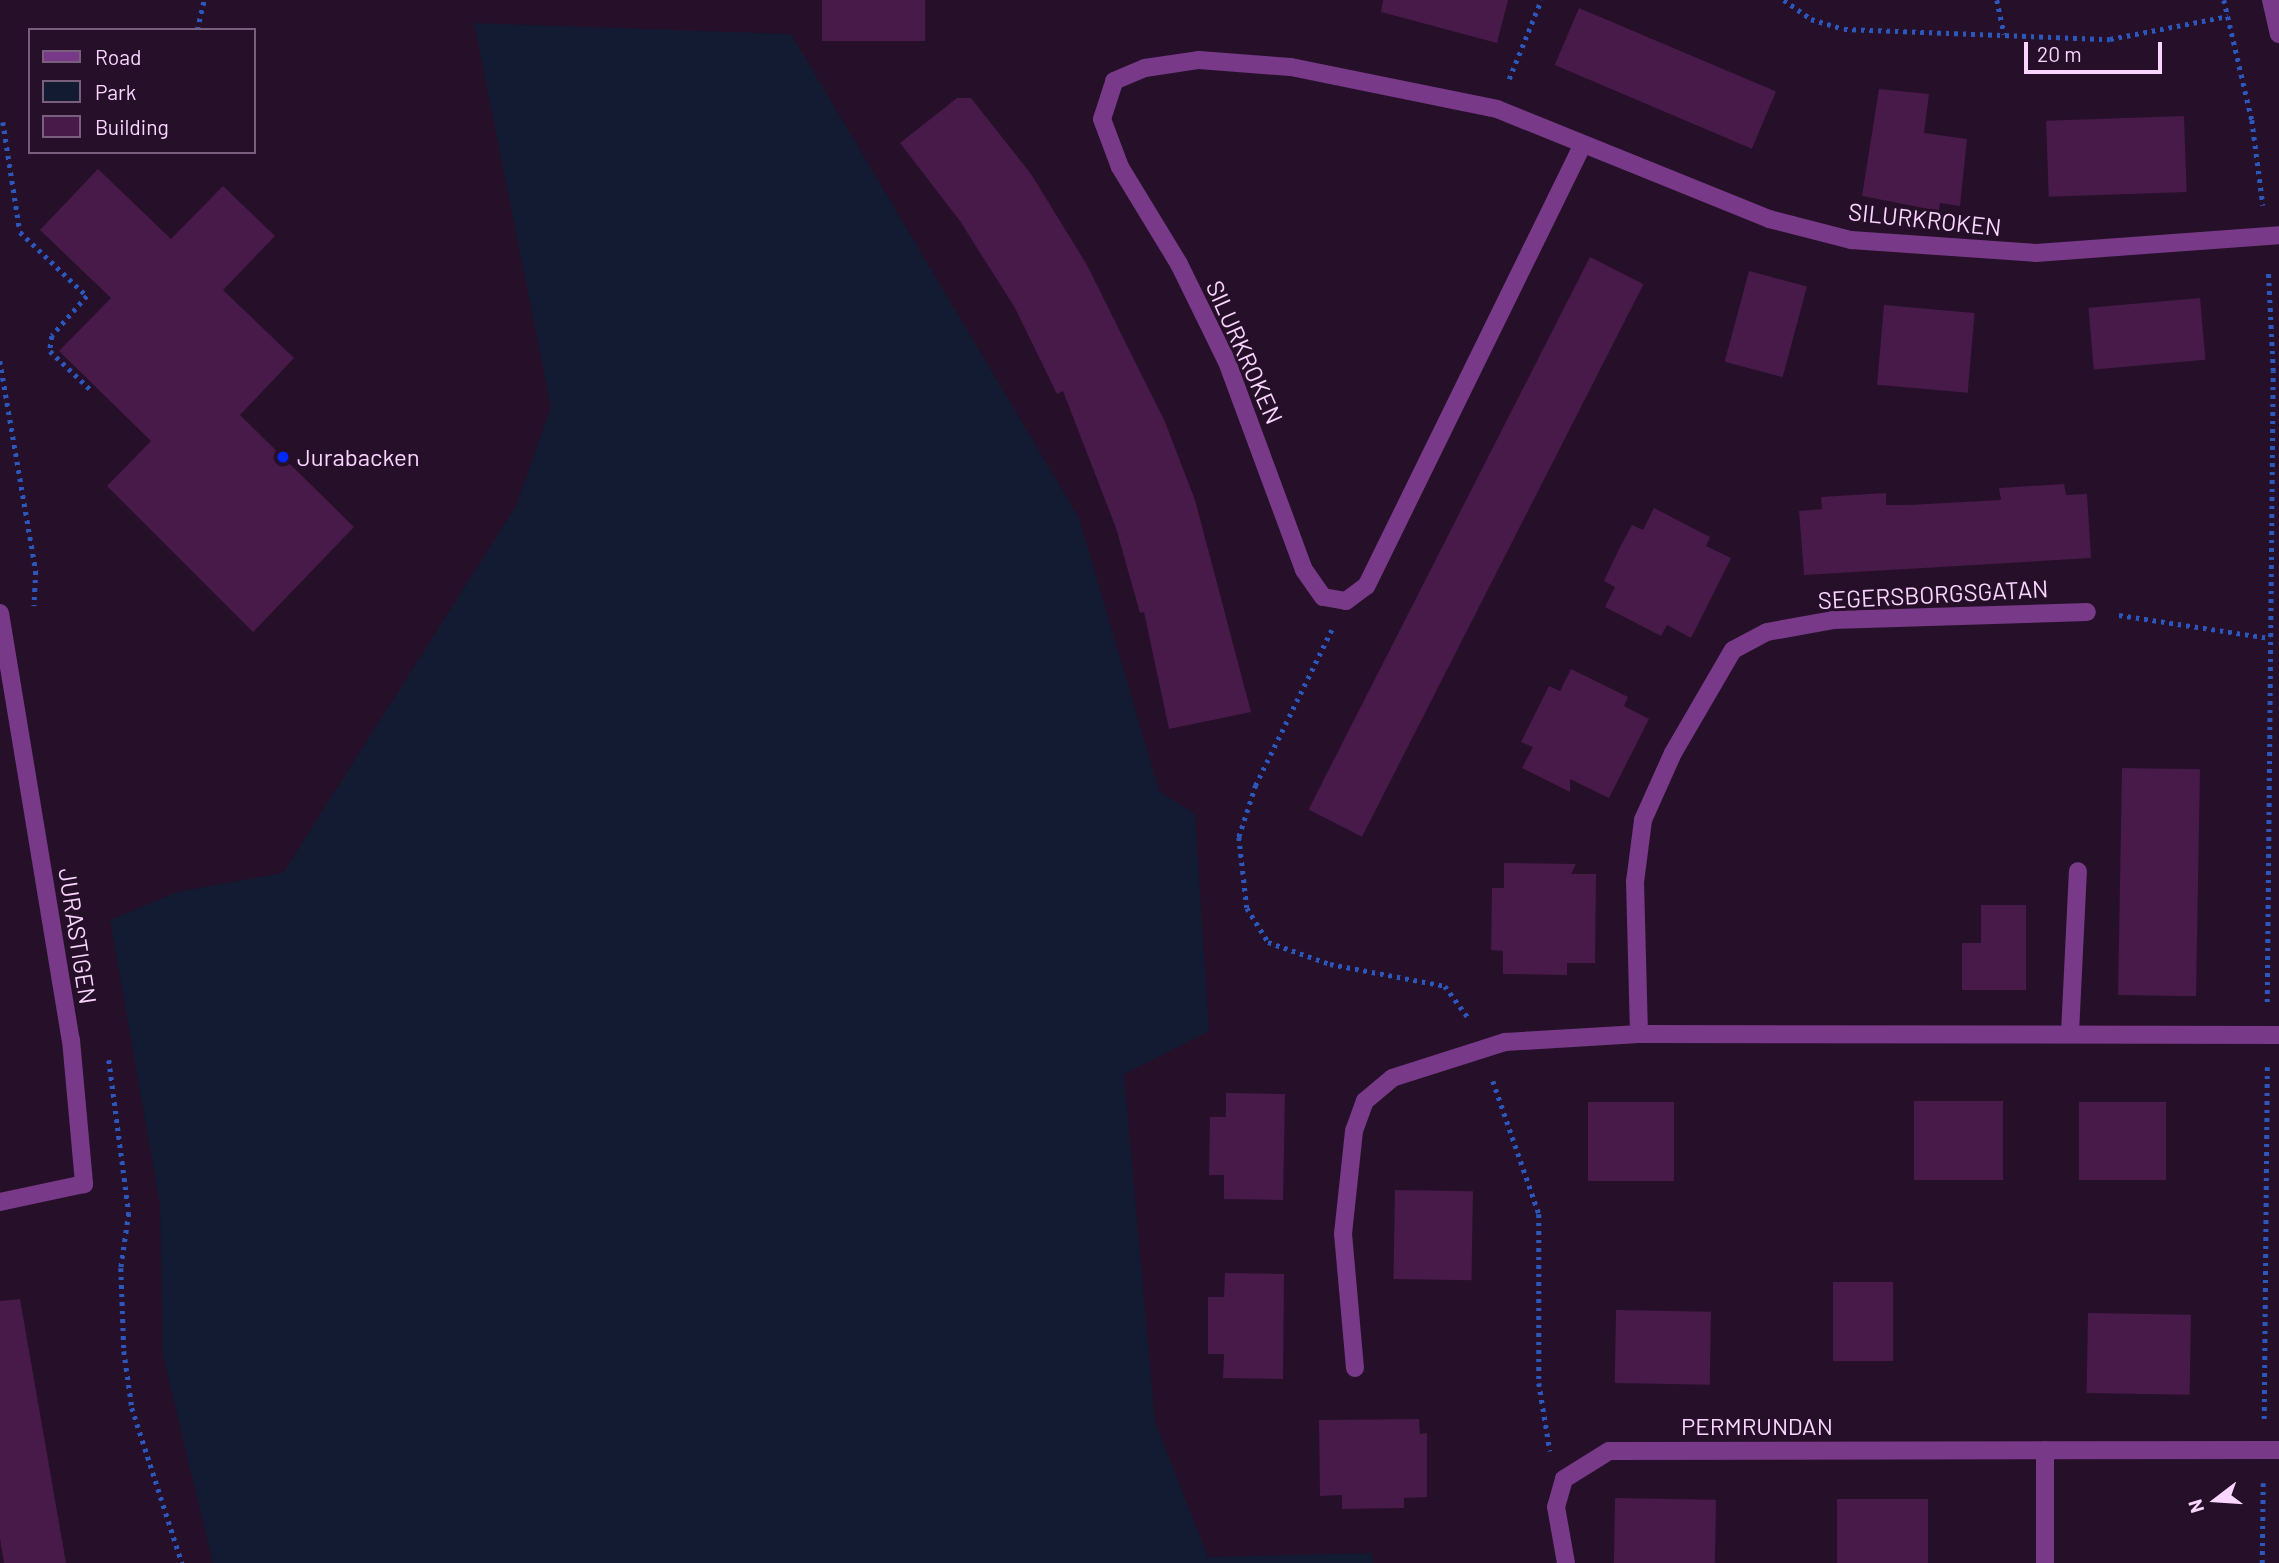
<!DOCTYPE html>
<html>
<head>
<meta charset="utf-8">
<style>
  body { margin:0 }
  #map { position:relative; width:2279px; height:1563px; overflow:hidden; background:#260f28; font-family:Barlow,sans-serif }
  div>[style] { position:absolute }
  .green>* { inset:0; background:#121b32 }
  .building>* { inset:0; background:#471a49; transform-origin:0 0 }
  .path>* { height:4.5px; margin-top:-2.25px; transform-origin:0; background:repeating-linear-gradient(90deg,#2c58bd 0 3.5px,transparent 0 8.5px) }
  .minor>* { height:18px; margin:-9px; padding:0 9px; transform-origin:9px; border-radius:9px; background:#773988 }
  .dots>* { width:19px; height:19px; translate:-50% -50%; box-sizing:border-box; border:4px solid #260f28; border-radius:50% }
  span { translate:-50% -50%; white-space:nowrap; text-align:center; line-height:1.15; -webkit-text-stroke:6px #260f28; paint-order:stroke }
  .street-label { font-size:24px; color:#f9d5ff }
  .poi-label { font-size:24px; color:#f9d5ff }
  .left { translate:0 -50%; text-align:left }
  .legend { position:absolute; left:28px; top:28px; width:228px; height:126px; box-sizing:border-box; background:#260f28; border:2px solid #7a5e7e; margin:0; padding:9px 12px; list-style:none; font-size:21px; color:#f9d5ff }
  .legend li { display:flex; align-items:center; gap:14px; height:35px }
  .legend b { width:35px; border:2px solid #7a5e7e }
  .north { position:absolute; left:2181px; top:1465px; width:70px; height:70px; -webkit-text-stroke:5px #260f28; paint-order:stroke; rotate:253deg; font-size:19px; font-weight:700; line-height:28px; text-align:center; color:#f9d5ff }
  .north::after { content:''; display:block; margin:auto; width:24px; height:32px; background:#f9d5ff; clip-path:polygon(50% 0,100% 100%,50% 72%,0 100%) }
  .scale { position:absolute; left:2024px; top:42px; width:138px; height:32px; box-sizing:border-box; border:4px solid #f9d5ff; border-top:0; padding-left:9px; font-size:21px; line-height:24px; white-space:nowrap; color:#f9d5ff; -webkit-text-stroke:5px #260f28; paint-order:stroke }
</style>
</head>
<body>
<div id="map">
  <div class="green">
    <div style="clip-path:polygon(474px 23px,791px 34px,1079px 518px,1159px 791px,1195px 814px,1209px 1031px,1124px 1074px,1155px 1422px,1208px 1557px,1372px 1553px,1373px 1563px,213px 1563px,163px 1356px,160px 1204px,110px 920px,177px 892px,283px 873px,516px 506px,551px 407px)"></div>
  </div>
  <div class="building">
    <div style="left:822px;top:0;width:103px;height:41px"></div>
    <div style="clip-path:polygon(1383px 0,1508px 0,1497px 43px,1381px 12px)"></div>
    <div style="left:1579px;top:8px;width:214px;height:62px;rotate:23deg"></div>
    <div style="clip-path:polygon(1879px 89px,1929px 94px,1924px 133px,1967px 139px,1960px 206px,1940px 203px,1939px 211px,1862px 196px)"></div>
    <div style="clip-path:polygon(957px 98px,971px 98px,1031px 174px,1087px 265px,1165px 422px,1195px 500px,1251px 712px,1169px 729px,1144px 612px,1140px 613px,1116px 528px,1063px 391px,1057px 394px,1015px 308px,960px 221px,900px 143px)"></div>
    <div style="left:2184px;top:116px;width:76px;height:138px;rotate:88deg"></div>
    <div style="clip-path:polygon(98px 169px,171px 239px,223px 186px,275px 236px,223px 290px,294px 358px,240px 415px,354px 527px,253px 632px,107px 486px,151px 441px,59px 351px,111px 298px,40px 230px)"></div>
    <div style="left:1590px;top:257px;width:60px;height:620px;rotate:27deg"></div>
    <div style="left:1749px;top:271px;width:60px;height:94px;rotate:15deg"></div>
    <div style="left:2200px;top:298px;width:62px;height:112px;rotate:85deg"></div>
    <div style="left:1884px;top:305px;width:91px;height:80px;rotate:5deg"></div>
    <div style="clip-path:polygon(2064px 484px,2066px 495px,2087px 494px,2091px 558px,1804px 575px,1799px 511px,1822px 509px,1821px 497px,1886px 493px,1886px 505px,1909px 505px,2001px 500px,1999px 488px)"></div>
    <div style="clip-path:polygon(1654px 508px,1710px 537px,1706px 546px,1731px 558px,1691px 638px,1667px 625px,1661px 636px,1605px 607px,1615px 587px,1604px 581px,1618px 551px,1632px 525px,1643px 530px)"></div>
    <div style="clip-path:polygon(1571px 669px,1628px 697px,1624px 706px,1649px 719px,1609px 798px,1570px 779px,1570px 792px,1522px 768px,1533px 747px,1521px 742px,1549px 686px,1560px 691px)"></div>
    <div style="left:2122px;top:768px;width:78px;height:227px;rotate:1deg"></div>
    <div style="clip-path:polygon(1504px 863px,1576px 864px,1571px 874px,1596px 874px,1595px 963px,1567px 963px,1567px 975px,1503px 974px,1503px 951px,1491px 950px,1492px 888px,1504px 888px)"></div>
    <div style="clip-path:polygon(1981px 905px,2026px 905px,2026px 990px,1962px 990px,1962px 943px,1981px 943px)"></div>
    <div style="clip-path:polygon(1226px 1093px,1285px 1094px,1283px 1200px,1224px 1199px,1224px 1175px,1209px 1175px,1210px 1117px,1226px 1117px)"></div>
    <div style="left:2003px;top:1101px;width:79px;height:89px;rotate:90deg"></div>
    <div style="left:1588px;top:1102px;width:86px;height:79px"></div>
    <div style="left:2079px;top:1102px;width:87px;height:78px"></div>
    <div style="left:1395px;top:1190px;width:78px;height:89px;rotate:1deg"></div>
    <div style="clip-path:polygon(1225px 1273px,1284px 1274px,1283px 1379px,1223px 1378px,1224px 1354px,1208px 1354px,1208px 1297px,1224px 1297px)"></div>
    <div style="left:1833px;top:1282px;width:60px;height:79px"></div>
    <div style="clip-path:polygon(20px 1299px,66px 1563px,4px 1563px,0 1539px,0 1301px)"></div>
    <div style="left:1616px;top:1310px;width:95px;height:73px;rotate:1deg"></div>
    <div style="left:2088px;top:1313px;width:103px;height:80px;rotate:1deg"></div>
    <div style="clip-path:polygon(1419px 1419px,1420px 1434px,1427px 1433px,1427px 1497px,1404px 1498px,1404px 1508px,1342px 1509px,1342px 1495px,1320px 1496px,1319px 1420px)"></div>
    <div style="left:1615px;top:1498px;width:101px;height:65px;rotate:1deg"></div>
    <div style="left:1837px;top:1499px;width:91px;height:64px"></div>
  </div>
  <div class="path">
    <div style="left:1784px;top:0;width:33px;rotate:35deg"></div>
    <div style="left:1811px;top:19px;width:34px;rotate:17deg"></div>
    <div style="left:1844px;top:29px;width:266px;rotate:2.2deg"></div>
    <div style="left:2110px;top:39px;width:120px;rotate:-11deg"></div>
    <div style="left:1997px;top:0;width:35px;rotate:78deg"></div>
    <div style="left:2224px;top:0;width:123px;rotate:76.9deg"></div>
    <div style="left:2252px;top:120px;width:86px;rotate:82.6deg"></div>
    <div style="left:197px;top:30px;width:31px;rotate:-77deg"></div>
    <div style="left:1509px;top:79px;width:85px;rotate:-67.9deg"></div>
    <div style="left:3px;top:122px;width:111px;rotate:81.2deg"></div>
    <div style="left:20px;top:232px;width:93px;rotate:43.7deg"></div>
    <div style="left:87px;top:296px;width:53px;rotate:131.2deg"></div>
    <div style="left:52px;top:336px;width:15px;rotate:98deg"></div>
    <div style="left:50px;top:351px;width:57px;rotate:43.6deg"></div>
    <div style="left:0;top:361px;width:213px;rotate:80.3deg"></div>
    <div style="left:36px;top:571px;width:35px;rotate:93deg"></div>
    <div style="left:2119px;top:615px;width:153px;rotate:8.7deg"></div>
    <div style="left:1332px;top:630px;width:173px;rotate:116.1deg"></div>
    <div style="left:1256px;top:785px;width:55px;rotate:108.1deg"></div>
    <div style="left:1239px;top:837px;width:71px;rotate:83.6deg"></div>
    <div style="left:1247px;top:908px;width:40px;rotate:58deg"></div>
    <div style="left:1268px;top:942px;width:66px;rotate:19.5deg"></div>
    <div style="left:1330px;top:964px;width:117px;rotate:10.8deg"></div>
    <div style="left:1445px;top:986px;width:42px;rotate:53.7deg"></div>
    <div style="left:2267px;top:1002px;width:631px;rotate:-89.46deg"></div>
    <div style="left:2273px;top:371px;width:102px;rotate:-92.8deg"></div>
    <div style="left:109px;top:1060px;width:154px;rotate:82.6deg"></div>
    <div style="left:129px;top:1213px;width:56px;rotate:98.3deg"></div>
    <div style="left:121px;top:1268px;width:83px;rotate:87.9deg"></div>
    <div style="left:124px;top:1351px;width:58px;rotate:82deg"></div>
    <div style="left:132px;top:1408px;width:163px;rotate:72.1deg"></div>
    <div style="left:1493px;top:1081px;width:141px;rotate:70.9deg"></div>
    <div style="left:1539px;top:1214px;width:169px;rotate:90deg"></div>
    <div style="left:1539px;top:1383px;width:69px;rotate:80.8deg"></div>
    <div style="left:2264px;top:1419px;width:352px;rotate:-89.5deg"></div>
    <div style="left:2262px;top:1563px;width:80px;rotate:-89.3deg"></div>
  </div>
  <div class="minor">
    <div style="left:2271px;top:0;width:35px;rotate:77deg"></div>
    <div style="left:1582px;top:146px;width:490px;rotate:116.1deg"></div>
    <div style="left:1366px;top:586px;width:25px;rotate:143deg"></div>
    <div style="left:1346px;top:601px;width:23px;rotate:-170deg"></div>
    <div style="left:1323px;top:597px;width:33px;rotate:-125deg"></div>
    <div style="left:1304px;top:570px;width:222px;rotate:-110.3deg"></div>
    <div style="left:1227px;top:362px;width:109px;rotate:-116.1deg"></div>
    <div style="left:1179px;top:264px;width:114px;rotate:-121.3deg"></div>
    <div style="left:1120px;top:167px;width:51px;rotate:-110.6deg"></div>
    <div style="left:1102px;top:119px;width:40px;rotate:-72deg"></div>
    <div style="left:1114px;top:81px;width:34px;rotate:-23deg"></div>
    <div style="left:1145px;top:68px;width:55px;rotate:-8.4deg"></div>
    <div style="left:1199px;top:60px;width:92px;rotate:4.4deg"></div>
    <div style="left:1291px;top:67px;width:210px;rotate:11.5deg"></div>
    <div style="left:1497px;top:109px;width:293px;rotate:22deg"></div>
    <div style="left:1769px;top:219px;width:85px;rotate:14.4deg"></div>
    <div style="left:1851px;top:240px;width:185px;rotate:4deg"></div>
    <div style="left:2036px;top:253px;width:244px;rotate:-4.2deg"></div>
    <div style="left:0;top:613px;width:433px;rotate:80.6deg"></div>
    <div style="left:71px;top:1040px;width:145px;rotate:84.8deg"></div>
    <div style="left:84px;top:1184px;width:86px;rotate:167.9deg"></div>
    <div style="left:2070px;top:1033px;width:162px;rotate:-87.2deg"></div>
    <div style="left:1639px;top:1034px;width:152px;rotate:-91.5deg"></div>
    <div style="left:1635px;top:882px;width:63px;rotate:-82.6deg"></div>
    <div style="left:1643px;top:820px;width:73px;rotate:-65.9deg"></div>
    <div style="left:1673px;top:753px;width:119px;rotate:-59.8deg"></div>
    <div style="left:1733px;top:650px;width:38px;rotate:-28deg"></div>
    <div style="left:1767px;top:632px;width:67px;rotate:-10.3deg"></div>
    <div style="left:1833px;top:620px;width:254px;rotate:-1.8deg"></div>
    <div style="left:1355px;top:1368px;width:135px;rotate:-95.1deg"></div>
    <div style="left:1343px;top:1234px;width:104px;rotate:-83.9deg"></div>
    <div style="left:1354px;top:1131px;width:32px;rotate:-70deg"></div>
    <div style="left:1365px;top:1101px;width:35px;rotate:-40deg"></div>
    <div style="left:1392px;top:1078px;width:119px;rotate:-17.7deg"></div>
    <div style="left:1505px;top:1042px;width:134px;rotate:-3.4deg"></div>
    <div style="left:1639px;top:1034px;width:640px;rotate:0.09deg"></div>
    <div style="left:1566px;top:1563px;width:57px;rotate:-100.1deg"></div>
    <div style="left:1556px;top:1507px;width:29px;rotate:-74deg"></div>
    <div style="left:1564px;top:1479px;width:53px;rotate:-31.9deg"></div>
    <div style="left:1609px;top:1451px;width:670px;rotate:-0.09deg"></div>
    <div style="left:2045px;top:1563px;width:113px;rotate:-90deg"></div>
  </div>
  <div class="dots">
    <div style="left:283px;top:457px;background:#0127ff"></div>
  </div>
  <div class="street-label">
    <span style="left:1925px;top:219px;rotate:6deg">SILURKROKEN</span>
    <span style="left:1245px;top:352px;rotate:66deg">SILURKROKEN</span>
    <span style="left:1933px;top:594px;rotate:-3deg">SEGERSBORGSGATAN</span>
    <span style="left:78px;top:936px;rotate:81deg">JURASTIGEN</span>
    <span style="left:1757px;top:1426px">PERMRUNDAN</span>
  </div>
  <div class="poi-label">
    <span class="left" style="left:297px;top:457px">Jurabacken</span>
  </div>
  <ul class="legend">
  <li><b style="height:9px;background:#773988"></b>Road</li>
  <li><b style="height:19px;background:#121b32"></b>Park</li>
  <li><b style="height:19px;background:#471a49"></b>Building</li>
  </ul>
  <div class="north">N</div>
  <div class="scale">20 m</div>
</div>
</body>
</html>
